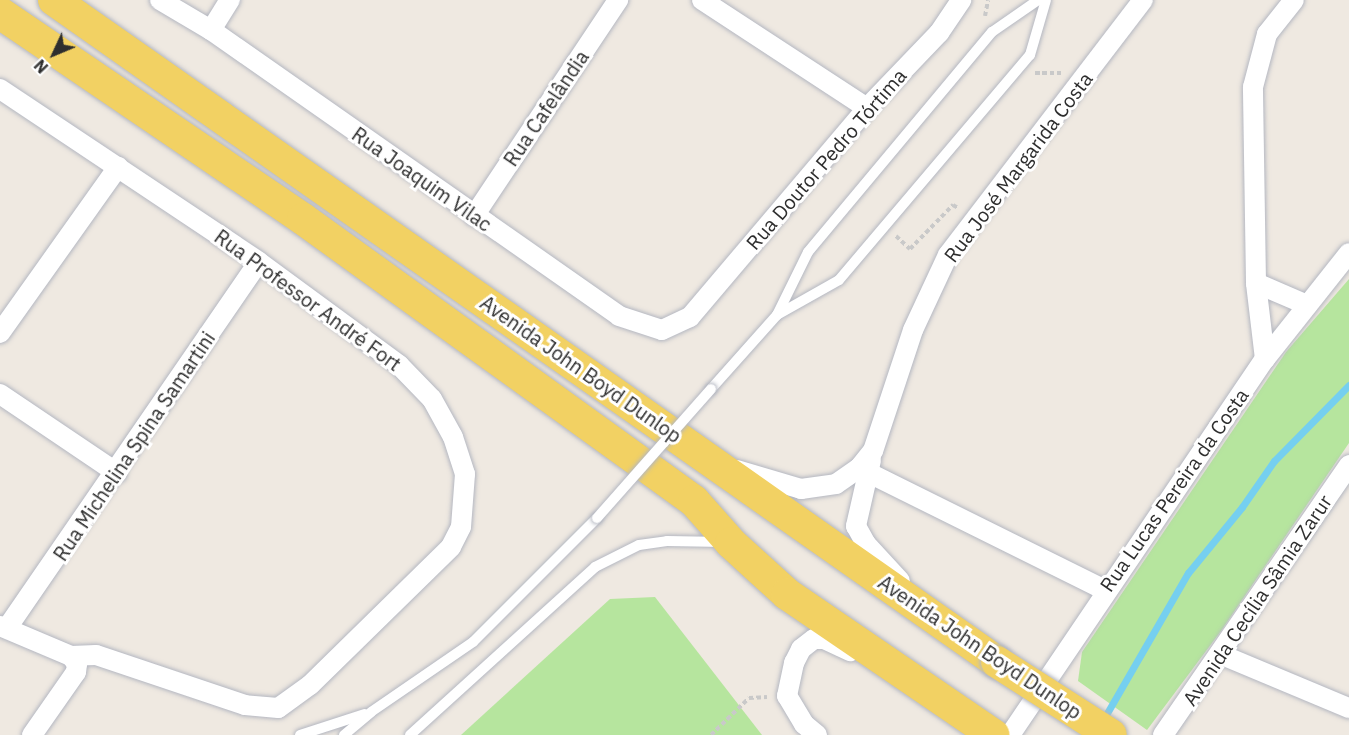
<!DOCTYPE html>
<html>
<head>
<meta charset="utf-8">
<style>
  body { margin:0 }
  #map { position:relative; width:1349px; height:735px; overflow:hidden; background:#efe9e1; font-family:"IBM Plex Sans",sans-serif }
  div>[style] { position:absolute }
  .green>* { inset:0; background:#b6e59e }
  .stream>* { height:7px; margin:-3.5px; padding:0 3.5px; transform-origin:3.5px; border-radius:3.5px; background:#75cff0 }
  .path>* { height:4px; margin-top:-2px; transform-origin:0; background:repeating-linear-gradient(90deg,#c9c9c9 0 4.5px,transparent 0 7.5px) }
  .roads { filter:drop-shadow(0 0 2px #b4b7c1) drop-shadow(0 0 2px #b4b7c1) }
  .lane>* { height:10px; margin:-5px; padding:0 5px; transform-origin:5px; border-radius:5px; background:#fff }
  .street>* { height:20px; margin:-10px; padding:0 10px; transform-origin:10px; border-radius:10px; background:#fff }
  .primary>* { height:32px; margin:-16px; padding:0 16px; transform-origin:16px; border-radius:16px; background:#f2d163 }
  .bridges { filter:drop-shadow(0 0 2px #b4b7c1) drop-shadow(0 0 2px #b4b7c1) }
  .lane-bridge>* { height:10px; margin:-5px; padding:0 5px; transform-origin:5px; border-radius:5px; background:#fff }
  .primary-bridge>* { height:32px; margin:-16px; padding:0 16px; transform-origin:16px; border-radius:16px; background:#f2d163 }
  span { translate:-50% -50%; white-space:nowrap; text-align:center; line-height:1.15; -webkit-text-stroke:6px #fff; paint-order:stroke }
  .street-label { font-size:20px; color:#2e2e2e }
  .north { position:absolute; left:24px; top:24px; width:60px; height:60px; -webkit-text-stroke:4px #fff; paint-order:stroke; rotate:226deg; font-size:16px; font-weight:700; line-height:24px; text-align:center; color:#2e2e2e }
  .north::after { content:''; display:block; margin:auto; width:21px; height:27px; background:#2e2e2e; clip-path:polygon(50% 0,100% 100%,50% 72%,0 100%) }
</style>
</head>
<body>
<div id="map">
  <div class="green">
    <div style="clip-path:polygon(1349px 279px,1349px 443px,1221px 631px,1147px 730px,1078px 681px,1082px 652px,1286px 352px)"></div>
    <div style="clip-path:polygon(655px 597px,762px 735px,461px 735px,610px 599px)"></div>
  </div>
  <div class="stream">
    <div style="left:1103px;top:720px;width:170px;rotate:-60deg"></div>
    <div style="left:1188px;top:573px;width:85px;rotate:-50.7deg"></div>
    <div style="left:1242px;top:507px;width:56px;rotate:-55.2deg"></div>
    <div style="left:1274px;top:461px;width:107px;rotate:-45.4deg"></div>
  </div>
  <div class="path">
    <div style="left:985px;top:16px;width:16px;rotate:-79deg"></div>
    <div style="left:1035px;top:73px;width:26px"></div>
    <div style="left:896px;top:236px;width:19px;rotate:43deg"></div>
    <div style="left:910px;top:249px;width:62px;rotate:-45.7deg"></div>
    <div style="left:953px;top:205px;width:6px;rotate:31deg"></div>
    <div style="left:711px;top:735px;width:53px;rotate:-44.2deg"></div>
    <div style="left:749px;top:698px;width:18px;rotate:-3deg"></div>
  </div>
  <div class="roads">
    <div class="lane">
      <div style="left:777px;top:315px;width:71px;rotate:-29.4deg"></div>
      <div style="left:839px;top:280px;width:295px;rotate:-49.7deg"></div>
      <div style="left:1030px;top:55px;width:57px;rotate:-73.8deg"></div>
      <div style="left:711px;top:389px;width:99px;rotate:-48.3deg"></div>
      <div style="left:777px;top:315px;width:70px;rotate:-63.8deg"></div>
      <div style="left:808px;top:252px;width:287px;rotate:-50.1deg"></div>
      <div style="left:992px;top:32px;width:56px;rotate:-34.8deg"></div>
      <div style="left:300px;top:735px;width:68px;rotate:-17.9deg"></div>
      <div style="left:344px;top:735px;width:35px;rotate:-40deg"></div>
      <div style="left:371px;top:712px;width:124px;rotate:-34.5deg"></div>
      <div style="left:473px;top:642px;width:175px;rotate:-45deg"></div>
      <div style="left:410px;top:735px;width:250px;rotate:-42.2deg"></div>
      <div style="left:595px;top:567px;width:49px;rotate:-26.6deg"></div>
      <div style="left:639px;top:545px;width:28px;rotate:-8deg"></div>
      <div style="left:667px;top:541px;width:57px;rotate:1deg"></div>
    </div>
    <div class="street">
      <div style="left:160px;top:0;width:59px;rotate:30.5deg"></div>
      <div style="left:211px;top:30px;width:498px;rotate:35deg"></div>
      <div style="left:619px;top:316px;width:45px;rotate:18deg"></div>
      <div style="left:662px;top:330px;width:31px;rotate:-25deg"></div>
      <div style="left:690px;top:317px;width:274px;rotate:-49.7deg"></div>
      <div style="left:867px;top:108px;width:104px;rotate:-46.2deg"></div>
      <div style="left:939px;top:33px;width:40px;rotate:-56deg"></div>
      <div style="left:702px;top:0;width:197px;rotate:33.2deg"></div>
      <div style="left:211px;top:30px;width:36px;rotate:-58deg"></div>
      <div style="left:0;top:89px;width:311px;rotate:33.7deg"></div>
      <div style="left:259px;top:262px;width:174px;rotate:36.3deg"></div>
      <div style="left:399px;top:365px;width:47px;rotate:45.9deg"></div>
      <div style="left:432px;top:399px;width:43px;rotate:61.1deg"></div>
      <div style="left:453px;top:437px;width:39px;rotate:72deg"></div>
      <div style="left:465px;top:474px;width:53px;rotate:94.3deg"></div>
      <div style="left:461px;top:527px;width:22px;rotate:117deg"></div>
      <div style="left:451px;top:547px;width:197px;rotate:135.6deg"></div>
      <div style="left:310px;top:685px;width:39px;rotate:144deg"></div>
      <div style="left:278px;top:708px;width:33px;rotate:-175deg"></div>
      <div style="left:245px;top:705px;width:157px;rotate:-161.4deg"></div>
      <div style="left:96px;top:655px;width:25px;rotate:178deg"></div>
      <div style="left:474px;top:216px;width:260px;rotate:-56.3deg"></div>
      <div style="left:1256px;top:283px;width:56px;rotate:23.3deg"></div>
      <div style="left:0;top:333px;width:204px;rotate:-54.6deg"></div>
      <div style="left:1265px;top:359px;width:77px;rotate:-96.8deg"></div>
      <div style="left:1256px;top:283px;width:196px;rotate:-90.9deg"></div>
      <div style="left:1253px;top:87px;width:55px;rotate:-75.2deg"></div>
      <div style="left:1267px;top:34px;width:43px;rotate:-51.5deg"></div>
      <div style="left:0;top:394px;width:141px;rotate:34deg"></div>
      <div style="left:871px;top:460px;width:68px;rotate:102.8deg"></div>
      <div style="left:856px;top:526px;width:21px;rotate:61deg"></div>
      <div style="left:866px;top:544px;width:50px;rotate:47.4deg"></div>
      <div style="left:859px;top:468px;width:275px;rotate:26.4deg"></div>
      <div style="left:737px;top:470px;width:67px;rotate:16.5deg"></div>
      <div style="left:801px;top:489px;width:35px;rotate:-8deg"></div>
      <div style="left:836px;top:484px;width:28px;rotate:-35deg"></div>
      <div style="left:859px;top:468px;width:22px;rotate:-51deg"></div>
      <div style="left:873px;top:451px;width:127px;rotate:-71.7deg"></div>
      <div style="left:913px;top:330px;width:83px;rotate:-65deg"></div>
      <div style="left:948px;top:255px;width:321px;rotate:-52.6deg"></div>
      <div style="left:0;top:626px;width:77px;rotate:22.9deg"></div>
      <div style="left:71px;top:656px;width:10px;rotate:53deg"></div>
      <div style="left:77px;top:664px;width:8px;rotate:97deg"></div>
      <div style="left:76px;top:672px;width:77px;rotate:124.9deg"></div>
      <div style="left:7px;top:628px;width:444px;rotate:-55.5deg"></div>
      <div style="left:1222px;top:655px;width:138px;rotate:22.7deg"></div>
      <div style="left:817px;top:735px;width:17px;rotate:-140deg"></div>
      <div style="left:804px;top:724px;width:33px;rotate:-121deg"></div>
      <div style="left:787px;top:696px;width:34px;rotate:-78deg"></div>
      <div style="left:794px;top:663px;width:16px;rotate:-63deg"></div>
      <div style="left:801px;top:649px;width:16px;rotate:-38deg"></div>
      <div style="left:814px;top:639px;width:10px"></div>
      <div style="left:824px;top:639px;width:29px;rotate:25deg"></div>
      <div style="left:1010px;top:735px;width:454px;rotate:-55.9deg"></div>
      <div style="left:1265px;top:359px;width:135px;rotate:-51.6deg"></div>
      <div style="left:1163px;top:735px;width:328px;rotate:-55.4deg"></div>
    </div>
    <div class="primary">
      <div style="left:54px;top:0;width:1152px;rotate:35.07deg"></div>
      <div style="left:0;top:13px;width:366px;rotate:34.2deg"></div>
      <div style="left:303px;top:219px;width:482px;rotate:35.8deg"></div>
      <div style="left:694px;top:501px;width:56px;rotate:48.6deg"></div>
      <div style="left:731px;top:543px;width:76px;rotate:42.3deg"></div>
      <div style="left:787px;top:594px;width:250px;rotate:34.3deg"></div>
    </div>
  </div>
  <div class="bridges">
    <div class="lane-bridge">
      <div style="left:597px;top:518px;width:172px;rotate:-48.5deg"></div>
    </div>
    <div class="primary-bridge">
      <div style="left:997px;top:662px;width:135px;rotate:32.6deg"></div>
    </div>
  </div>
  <div class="street-label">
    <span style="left:546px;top:108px;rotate:-56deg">Rua Cafelândia</span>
    <span style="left:826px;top:159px;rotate:-49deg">Rua Doutor Pedro Tórtima</span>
    <span style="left:1018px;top:167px;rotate:-53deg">Rua José Margarida Costa</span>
    <span style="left:422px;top:179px;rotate:35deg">Rua Joaquim Vilac</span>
    <span style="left:308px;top:300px;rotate:36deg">Rua Professor André Fort</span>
    <span style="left:581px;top:369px;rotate:35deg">Avenida John Boyd Dunlop</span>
    <span style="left:134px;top:446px;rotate:-56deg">Rua Michelina Spina Samartini</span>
    <span style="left:1174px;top:490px;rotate:-55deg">Rua Lucas Pereira da Costa</span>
    <span style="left:1257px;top:600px;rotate:-56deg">Avenida Cecília Sâmia Zarur</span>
    <span style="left:980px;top:647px;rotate:34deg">Avenida John Boyd Dunlop</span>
  </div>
  <div class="north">N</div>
</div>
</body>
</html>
